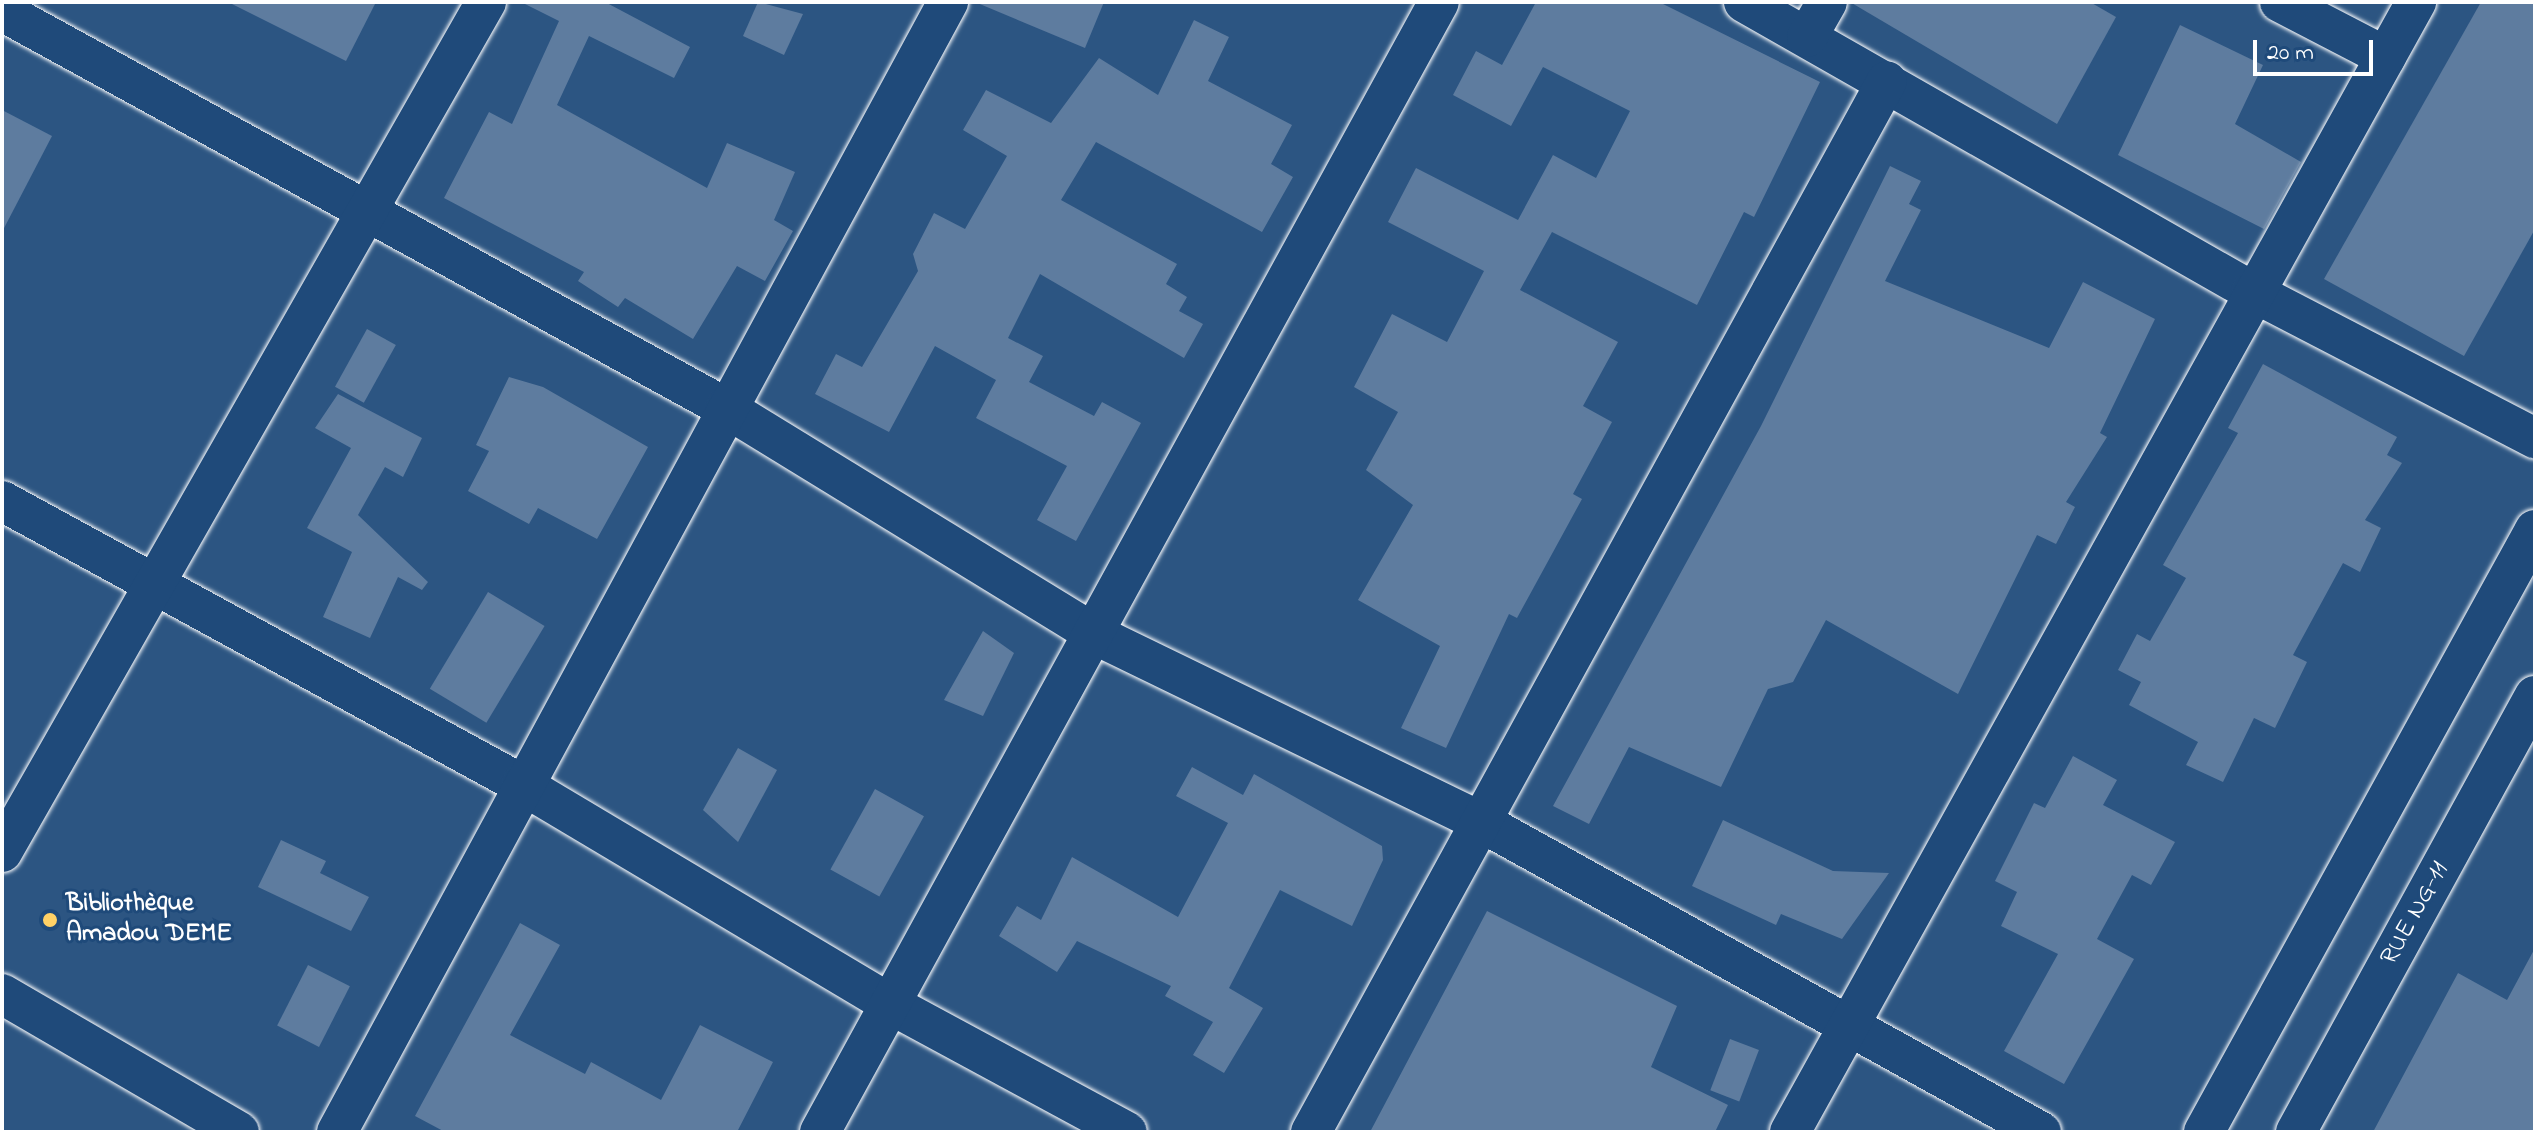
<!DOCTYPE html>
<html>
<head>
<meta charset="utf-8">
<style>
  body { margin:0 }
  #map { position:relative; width:2537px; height:1134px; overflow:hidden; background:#2c5582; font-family:"Indie Flower",sans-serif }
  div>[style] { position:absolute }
  .building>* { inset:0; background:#5e7c9f; transform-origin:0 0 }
  .roads { filter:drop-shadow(0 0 2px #fff) drop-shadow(0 0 2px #fff) }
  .minor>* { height:40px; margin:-20px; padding:0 20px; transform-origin:20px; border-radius:20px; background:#1f4a7a }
  .dots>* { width:22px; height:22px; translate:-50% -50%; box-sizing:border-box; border:4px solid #1f4a7a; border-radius:50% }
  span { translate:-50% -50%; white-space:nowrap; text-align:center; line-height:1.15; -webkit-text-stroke:6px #1f4a7a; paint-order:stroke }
  .poi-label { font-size:26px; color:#fff; font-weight:700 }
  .left { translate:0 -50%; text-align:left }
  .street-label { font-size:26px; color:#fff }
  .frame { position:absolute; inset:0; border:4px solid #fff; pointer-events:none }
  .scale { position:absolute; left:2253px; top:40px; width:120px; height:36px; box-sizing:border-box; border:4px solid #fff; border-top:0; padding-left:10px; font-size:24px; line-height:28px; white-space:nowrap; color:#fff; -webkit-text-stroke:6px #1f4a7a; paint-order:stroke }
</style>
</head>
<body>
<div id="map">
  <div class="building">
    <div style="clip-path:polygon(228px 2px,376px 2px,346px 61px)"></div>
    <div style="clip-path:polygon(521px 2px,605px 2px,690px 47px,674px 78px,589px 36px,557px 105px,707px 188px,727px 143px,795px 172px,774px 220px,793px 231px,765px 281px,737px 266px,693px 339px,625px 298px,618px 307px,578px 281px,584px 272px,444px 198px,489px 112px,512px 124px,559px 21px)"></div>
    <div style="clip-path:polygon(758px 2px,803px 14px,784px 55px,743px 36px)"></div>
    <div style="clip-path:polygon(975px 2px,1104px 2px,1085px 48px)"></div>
    <div style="clip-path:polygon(1536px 2px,1659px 2px,1820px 82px,1754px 217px,1744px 212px,1697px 305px,1552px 232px,1520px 290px,1618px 342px,1583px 406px,1612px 422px,1573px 494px,1582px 499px,1517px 618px,1509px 614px,1446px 748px,1401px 728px,1440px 646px,1358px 600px,1413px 505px,1366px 470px,1398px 412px,1354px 387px,1392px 314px,1447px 342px,1484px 271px,1388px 222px,1416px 168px,1518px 220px,1553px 155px,1596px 178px,1630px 111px,1543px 67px,1511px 126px,1453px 95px,1476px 51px,1502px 65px)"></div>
    <div style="clip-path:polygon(1850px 2px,2090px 2px,2116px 17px,2057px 124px)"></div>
    <div style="clip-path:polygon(2481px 2px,2535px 2px,2535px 229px,2464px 356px,2324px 279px)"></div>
    <div style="clip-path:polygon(1194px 20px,1229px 37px,1208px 81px,1292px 125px,1271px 164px,1293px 177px,1262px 232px,1096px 142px,1061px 200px,1177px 264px,1166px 284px,1187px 297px,1179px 311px,1203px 324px,1184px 358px,1040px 274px,1008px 338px,1043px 356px,1029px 382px,1094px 416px,1102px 402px,1141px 423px,1076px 541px,1037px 520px,1067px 466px,976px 418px,996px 380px,935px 346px,889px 432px,815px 394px,836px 354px,862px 367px,918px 271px,913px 254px,934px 213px,965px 229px,1007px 156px,963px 130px,986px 90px,1051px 123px,1099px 58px,1158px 95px)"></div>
    <div style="clip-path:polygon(2180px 25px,2263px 65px,2235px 124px,2301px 162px,2264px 229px,2118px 155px)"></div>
    <div style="clip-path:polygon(2px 110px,52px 136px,2px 232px)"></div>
    <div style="clip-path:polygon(1890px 166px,1921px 181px,1909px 204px,1921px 210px,1885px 281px,2049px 348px,2083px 282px,2155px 319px,2100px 433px,2107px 437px,2066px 502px,2075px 507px,2056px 544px,2037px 535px,1958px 694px,1826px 620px,1793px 682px,1768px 689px,1721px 787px,1629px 747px,1589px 824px,1553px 806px,1761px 426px)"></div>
    <div style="left:367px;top:329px;width:33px;height:66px;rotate:29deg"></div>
    <div style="clip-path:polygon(2263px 364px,2397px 437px,2387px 455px,2402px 463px,2365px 520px,2381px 528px,2360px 572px,2343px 563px,2293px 655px,2307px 662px,2275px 728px,2254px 718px,2223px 782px,2186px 765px,2198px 742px,2129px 705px,2141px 682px,2118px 670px,2137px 634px,2150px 641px,2186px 578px,2163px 565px,2238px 433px,2228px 428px)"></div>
    <div style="clip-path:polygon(509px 377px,543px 387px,648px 447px,597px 539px,538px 508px,529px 524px,468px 491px,489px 451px,476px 445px)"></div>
    <div style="clip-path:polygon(338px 394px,422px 438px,403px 477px,385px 467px,358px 515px,428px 582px,422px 590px,398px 577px,370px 638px,323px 617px,352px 552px,307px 528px,351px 448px,315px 428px)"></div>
    <div style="left:488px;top:592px;width:66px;height:113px;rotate:31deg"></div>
    <div style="clip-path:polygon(983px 631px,1014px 653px,983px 716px,944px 700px)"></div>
    <div style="clip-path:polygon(738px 748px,777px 770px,738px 842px,703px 810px)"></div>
    <div style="clip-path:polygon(2073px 756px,2117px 780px,2103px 805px,2175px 842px,2151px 885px,2132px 875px,2097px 939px,2134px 959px,2064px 1084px,2004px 1051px,2058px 954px,2001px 926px,2017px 892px,1995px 881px,2034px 803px,2045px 808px)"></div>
    <div style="clip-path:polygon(1192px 767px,1243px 795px,1254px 774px,1382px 846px,1383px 860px,1352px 926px,1280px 890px,1229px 988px,1263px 1008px,1224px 1073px,1193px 1055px,1213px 1022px,1165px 996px,1171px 986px,1077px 941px,1057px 972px,999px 936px,1017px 906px,1041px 920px,1072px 857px,1178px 917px,1228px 823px,1176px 796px)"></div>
    <div style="left:875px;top:789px;width:56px;height:92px;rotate:29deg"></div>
    <div style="clip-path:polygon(1723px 820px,1833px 871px,1889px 873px,1842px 939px,1781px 914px,1776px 925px,1692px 886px)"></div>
    <div style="clip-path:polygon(281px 840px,326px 861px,320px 873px,369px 897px,351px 931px,258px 887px)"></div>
    <div style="clip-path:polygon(1487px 911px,1677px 1006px,1651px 1067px,1728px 1105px,1715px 1132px,1370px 1132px)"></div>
    <div style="clip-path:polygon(520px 923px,560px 945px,510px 1035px,585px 1074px,591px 1062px,661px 1100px,700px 1025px,773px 1062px,737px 1132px,445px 1132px,415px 1116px)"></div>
    <div style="clip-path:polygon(2535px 948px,2535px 1132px,2373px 1132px,2458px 973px,2507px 1000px)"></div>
    <div style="left:308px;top:965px;width:47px;height:68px;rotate:27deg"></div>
    <div style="left:1730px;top:1039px;width:31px;height:55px;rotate:21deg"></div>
  </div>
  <div class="roads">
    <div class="minor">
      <div style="left:1744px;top:2px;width:584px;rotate:29.68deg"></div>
      <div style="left:2251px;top:291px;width:320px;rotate:27.4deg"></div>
      <div style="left:2280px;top:2px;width:119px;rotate:27.4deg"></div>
      <div style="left:2px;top:11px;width:826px;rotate:28.74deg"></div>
      <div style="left:726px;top:408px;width:434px;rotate:31.5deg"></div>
      <div style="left:1096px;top:635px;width:428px;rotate:25.9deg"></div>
      <div style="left:1481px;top:822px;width:640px;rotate:28.97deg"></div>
      <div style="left:1807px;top:37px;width:40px;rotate:-60.3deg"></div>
      <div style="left:2px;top:501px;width:591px;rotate:28.6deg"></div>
      <div style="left:521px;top:784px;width:430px;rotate:30.8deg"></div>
      <div style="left:890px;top:1004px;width:269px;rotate:28.4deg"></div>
      <div style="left:2px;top:852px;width:978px;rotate:-60.34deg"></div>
      <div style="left:2px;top:994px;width:274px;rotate:30.2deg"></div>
      <div style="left:337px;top:1132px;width:1285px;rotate:-61.6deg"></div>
      <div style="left:820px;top:1132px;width:1288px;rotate:-61.29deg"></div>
      <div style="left:1311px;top:1132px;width:1198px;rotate:-61.28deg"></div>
      <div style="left:1790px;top:1132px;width:1292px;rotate:-61.01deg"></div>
      <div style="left:2204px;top:1132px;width:687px;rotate:-61.2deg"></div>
      <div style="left:2296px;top:1132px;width:497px;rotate:-61.3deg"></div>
    </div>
  </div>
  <div class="dots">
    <div style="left:50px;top:920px;background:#ffd166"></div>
  </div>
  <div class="poi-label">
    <span class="left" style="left:66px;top:920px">Bibliothèque<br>Amadou DEME</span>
  </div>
  <div class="street-label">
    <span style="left:2416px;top:914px;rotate:-61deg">RUE NG-11</span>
  </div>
  <div class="frame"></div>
  <div class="scale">20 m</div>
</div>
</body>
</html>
